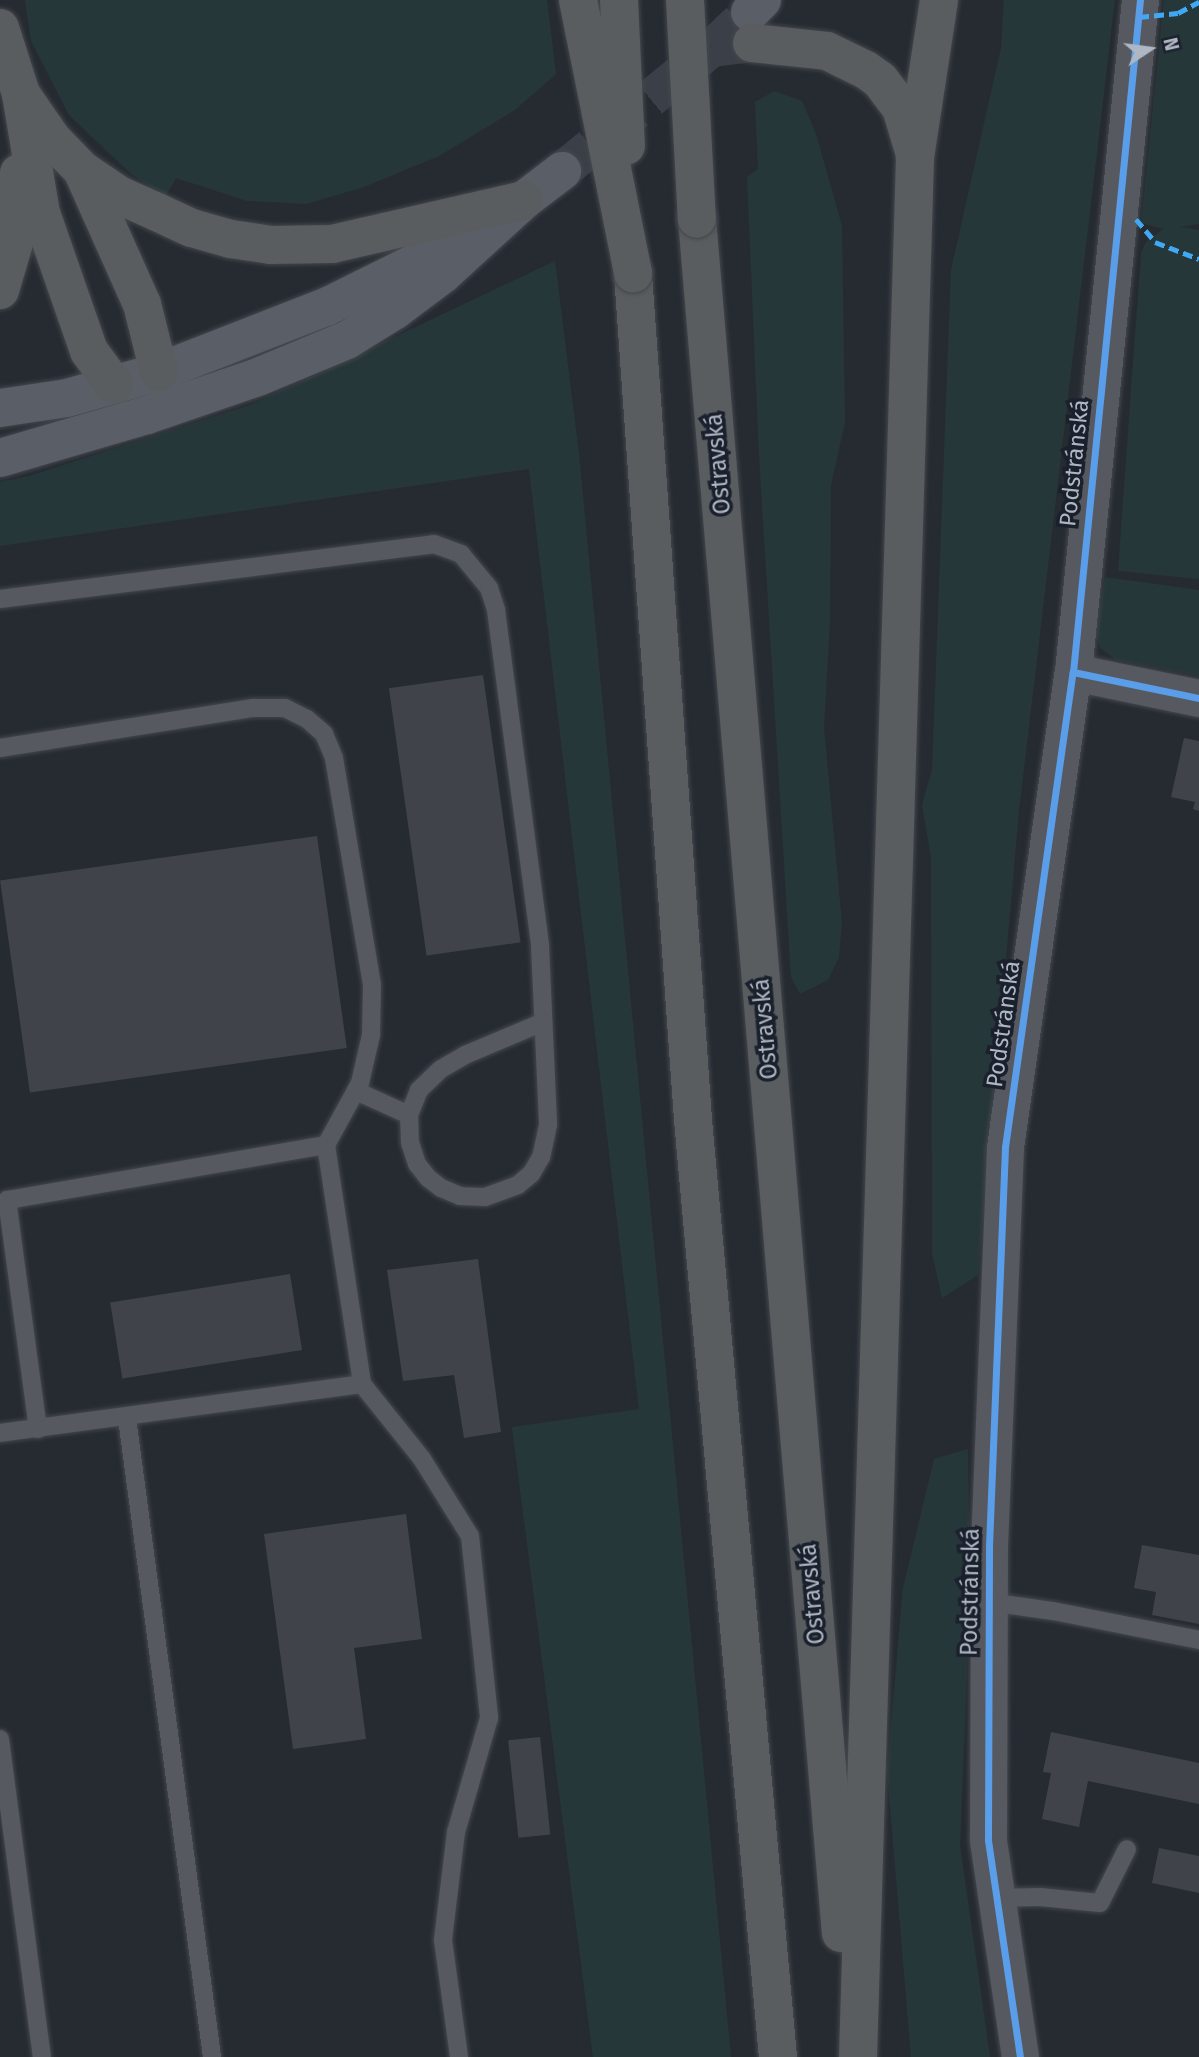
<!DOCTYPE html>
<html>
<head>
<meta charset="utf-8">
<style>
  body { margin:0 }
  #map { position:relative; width:1199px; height:2057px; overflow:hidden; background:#262b32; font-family:"Fira Sans",sans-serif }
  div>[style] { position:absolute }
  .green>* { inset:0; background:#263739 }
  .building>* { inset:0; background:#40444a; transform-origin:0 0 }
  .secondary-tunnel>* { height:38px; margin-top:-19px; transform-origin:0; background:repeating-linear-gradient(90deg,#3b4048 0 38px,transparent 0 57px) }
  .highway-tunnel>* { height:38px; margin-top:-19px; transform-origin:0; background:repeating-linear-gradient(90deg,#3b4048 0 38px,transparent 0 57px) }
  .roads { filter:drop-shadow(0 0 2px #44474d) drop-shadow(0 0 2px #44474d) }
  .lane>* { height:18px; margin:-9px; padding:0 9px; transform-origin:9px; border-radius:9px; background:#565960 }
  .street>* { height:37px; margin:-18.5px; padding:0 18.5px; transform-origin:18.5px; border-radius:18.5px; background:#565960 }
  .secondary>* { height:38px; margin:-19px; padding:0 19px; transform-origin:19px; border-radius:19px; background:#5a5e66 }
  .highway>* { height:38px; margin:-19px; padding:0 19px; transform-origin:19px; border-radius:19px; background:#5a5d60 }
  .bridges { filter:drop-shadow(0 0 2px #43474d) drop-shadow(0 0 2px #43474d) }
  .highway-bridge>* { height:38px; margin:-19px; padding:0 19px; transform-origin:19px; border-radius:19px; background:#5a5d60 }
  .quiet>* { height:5px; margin-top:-2.5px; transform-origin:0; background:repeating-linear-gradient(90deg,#3fa9f5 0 10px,transparent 0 15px) }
  .cycleway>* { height:7px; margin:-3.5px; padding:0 3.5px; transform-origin:3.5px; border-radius:3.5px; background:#5a9eea }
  span { translate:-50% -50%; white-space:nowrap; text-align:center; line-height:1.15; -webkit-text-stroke:7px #1a212c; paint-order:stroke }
  .street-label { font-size:23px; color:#afb7c4 }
  .north { position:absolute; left:1115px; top:14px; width:70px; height:70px; -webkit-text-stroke:5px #1a212c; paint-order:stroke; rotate:77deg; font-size:19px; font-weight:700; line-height:28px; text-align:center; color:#afb7c4 }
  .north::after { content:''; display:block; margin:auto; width:24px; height:32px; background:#afb7c4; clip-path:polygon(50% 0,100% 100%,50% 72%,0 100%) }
</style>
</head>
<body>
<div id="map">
  <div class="green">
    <div style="clip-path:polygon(25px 0,547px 0,556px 74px,515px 110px,439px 156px,364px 187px,306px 204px,247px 201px,176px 178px,166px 196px,131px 174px,69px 115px,31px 41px)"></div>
    <div style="clip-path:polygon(1004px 0,1115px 0,1019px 811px,978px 1275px,942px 1298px,932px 1253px,931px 857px,922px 805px,932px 770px,951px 270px,1001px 48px)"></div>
    <div style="clip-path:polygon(1164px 0,1199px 0,1199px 224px,1180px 227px,1199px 230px,1199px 579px,1118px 571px,1141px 253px,1146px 242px,1163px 229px,1141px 223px)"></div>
    <div style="clip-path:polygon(774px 91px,802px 101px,816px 134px,842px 226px,845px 422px,831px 485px,830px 621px,824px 728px,842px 923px,839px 957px,828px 980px,800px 994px,791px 977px,759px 455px,747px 177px,758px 169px,755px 102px)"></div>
    <div style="clip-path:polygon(555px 261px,579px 454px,731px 2057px,593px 2057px,512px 1427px,639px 1409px,529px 469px,0 546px,0 482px,29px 476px,253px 404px)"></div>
    <div style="clip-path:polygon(1105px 577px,1199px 590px,1199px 676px,1116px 660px,1100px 648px,1096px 631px)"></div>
    <div style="clip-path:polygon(968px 1449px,970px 1599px,960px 1846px,990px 2057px,911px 2057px,887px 1771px,903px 1588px,934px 1459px)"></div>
  </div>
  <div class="building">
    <div style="left:483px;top:675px;width:270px;height:95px;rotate:82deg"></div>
    <div style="clip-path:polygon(1184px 738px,1199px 741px,1199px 811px,1193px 809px,1195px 802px,1171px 797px)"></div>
    <div style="left:317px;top:836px;width:214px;height:320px;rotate:82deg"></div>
    <div style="clip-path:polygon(478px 1259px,501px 1432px,464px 1438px,454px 1375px,403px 1381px,387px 1270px)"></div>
    <div style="left:290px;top:1274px;width:77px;height:182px;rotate:81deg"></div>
    <div style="clip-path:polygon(406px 1514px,422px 1639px,354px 1648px,366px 1739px,293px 1749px,264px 1534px)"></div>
    <div style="clip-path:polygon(1142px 1545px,1199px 1555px,1199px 1624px,1152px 1615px,1156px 1592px,1134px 1588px)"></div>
    <div style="clip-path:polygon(1051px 1732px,1199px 1763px,1199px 1804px,1088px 1781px,1079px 1827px,1042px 1819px,1051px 1773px,1043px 1772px)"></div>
    <div style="left:540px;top:1737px;width:98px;height:32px;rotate:84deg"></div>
    <div style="clip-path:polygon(1159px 1848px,1199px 1856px,1199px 1893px,1152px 1883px)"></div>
  </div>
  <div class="secondary-tunnel">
    <div style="left:562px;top:171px;width:194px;rotate:-39.4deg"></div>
    <div style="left:712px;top:48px;width:52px;rotate:-43.5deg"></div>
  </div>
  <div class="highway-tunnel">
    <div style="left:712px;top:48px;width:40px;rotate:-7.1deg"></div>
  </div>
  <div class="roads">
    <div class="lane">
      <div style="left:0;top:599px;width:437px;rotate:-7.2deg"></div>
      <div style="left:434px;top:544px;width:29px;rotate:20deg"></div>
      <div style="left:461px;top:554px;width:44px;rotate:50.5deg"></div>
      <div style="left:489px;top:588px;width:23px;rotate:72deg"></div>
      <div style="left:496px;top:610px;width:339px;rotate:82.5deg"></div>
      <div style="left:540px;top:946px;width:179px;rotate:87.4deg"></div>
      <div style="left:548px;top:1125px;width:33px;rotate:102deg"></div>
      <div style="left:541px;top:1157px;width:20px;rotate:120deg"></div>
      <div style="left:531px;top:1174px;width:17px;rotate:140deg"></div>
      <div style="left:518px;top:1185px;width:35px;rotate:160deg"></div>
      <div style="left:485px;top:1197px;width:25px;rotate:-178deg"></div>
      <div style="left:460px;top:1196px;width:21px;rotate:-157deg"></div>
      <div style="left:441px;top:1188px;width:16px;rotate:-142deg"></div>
      <div style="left:428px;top:1178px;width:18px;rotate:-128deg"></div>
      <div style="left:417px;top:1164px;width:22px;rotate:-108deg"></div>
      <div style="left:410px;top:1143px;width:28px;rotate:-92deg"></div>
      <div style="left:409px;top:1115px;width:27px;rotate:-68deg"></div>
      <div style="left:419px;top:1090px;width:30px;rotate:-44deg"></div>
      <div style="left:441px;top:1069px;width:28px;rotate:-30deg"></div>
      <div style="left:465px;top:1055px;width:85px;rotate:-22.9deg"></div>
      <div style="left:0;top:748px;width:255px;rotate:-9deg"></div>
      <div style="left:252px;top:708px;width:33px"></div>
      <div style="left:285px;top:708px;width:25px;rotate:27deg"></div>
      <div style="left:307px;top:719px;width:23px;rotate:41deg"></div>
      <div style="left:324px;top:734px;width:26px;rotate:67deg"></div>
      <div style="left:334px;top:758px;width:230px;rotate:80.5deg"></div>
      <div style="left:372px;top:985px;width:50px;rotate:91.1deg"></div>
      <div style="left:371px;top:1035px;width:49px;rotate:102.9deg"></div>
      <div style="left:360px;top:1083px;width:71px;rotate:118.7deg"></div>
      <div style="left:326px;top:1145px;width:242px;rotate:81.4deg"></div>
      <div style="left:362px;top:1384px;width:96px;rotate:51.3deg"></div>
      <div style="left:422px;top:1459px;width:91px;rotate:58.1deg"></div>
      <div style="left:470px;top:1536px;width:183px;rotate:84deg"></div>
      <div style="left:489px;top:1718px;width:119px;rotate:106.1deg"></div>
      <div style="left:456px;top:1832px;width:109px;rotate:96.9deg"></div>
      <div style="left:443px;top:1940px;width:118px;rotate:82.2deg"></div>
      <div style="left:356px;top:1091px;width:58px;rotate:24.4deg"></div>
      <div style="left:127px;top:1418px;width:645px;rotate:82.42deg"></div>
      <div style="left:38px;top:1429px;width:231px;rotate:-97.7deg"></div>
      <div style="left:7px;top:1200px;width:324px;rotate:-9.8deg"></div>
      <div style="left:0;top:1433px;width:365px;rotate:-7.7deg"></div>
      <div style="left:989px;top:1602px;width:65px;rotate:8deg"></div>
      <div style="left:1053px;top:1611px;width:149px;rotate:11.2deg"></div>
      <div style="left:0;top:1739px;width:321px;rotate:82.5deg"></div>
      <div style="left:997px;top:1898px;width:43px;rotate:-1.3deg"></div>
      <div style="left:1040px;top:1897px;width:60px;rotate:5.7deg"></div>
      <div style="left:1100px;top:1903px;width:60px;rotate:-63.4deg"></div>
    </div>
    <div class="street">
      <div style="left:1073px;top:672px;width:129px;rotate:11.7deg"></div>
      <div style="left:1020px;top:2057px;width:220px;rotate:-98.4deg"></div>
      <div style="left:988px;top:1839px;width:293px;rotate:-89.8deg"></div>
      <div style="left:989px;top:1546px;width:399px;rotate:-87.7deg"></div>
      <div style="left:1005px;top:1147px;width:480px;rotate:-81.9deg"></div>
      <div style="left:1073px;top:672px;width:675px;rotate:-84.31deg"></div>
    </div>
    <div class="secondary">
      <div style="left:750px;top:12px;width:17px;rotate:-45deg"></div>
      <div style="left:0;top:408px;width:68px;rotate:-8.5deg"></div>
      <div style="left:67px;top:398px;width:96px;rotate:-15.8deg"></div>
      <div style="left:159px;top:372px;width:179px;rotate:-21.3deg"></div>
      <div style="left:326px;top:307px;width:135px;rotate:-26.4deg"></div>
      <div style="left:0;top:458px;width:153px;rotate:-16.3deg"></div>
      <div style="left:147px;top:415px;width:117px;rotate:-18.9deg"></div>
      <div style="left:258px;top:377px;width:96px;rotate:-22.6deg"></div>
      <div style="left:347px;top:340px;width:57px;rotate:-32deg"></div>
      <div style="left:395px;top:310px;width:60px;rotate:-36.9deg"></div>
      <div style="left:443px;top:274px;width:110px;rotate:-42.4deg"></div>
      <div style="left:524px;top:200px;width:48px;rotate:-37.3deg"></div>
    </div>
    <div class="highway">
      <div style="left:0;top:28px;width:69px;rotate:72.3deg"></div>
      <div style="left:21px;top:94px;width:121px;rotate:80.5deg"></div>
      <div style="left:41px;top:213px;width:146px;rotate:70.8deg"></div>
      <div style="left:89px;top:351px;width:42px;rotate:53.7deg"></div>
      <div style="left:752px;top:43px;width:75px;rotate:6.1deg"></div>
      <div style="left:827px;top:51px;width:43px;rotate:26deg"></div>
      <div style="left:866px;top:70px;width:17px;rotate:36deg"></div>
      <div style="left:880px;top:80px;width:35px;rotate:53deg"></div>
      <div style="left:901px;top:108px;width:45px;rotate:73.2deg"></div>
      <div style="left:21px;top:94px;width:55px;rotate:55.4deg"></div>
      <div style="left:52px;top:139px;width:43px;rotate:45.9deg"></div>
      <div style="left:82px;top:170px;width:45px;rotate:34deg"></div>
      <div style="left:119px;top:195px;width:42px;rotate:24.1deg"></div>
      <div style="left:157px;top:212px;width:38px;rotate:25deg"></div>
      <div style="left:192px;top:228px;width:41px;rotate:15.8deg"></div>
      <div style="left:231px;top:239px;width:40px;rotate:8.5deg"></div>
      <div style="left:271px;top:245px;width:61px;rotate:-0.9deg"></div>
      <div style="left:332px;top:244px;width:197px;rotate:-12.9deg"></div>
      <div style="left:82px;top:170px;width:147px;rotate:65.9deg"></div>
      <div style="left:142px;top:304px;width:70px;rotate:76deg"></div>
      <div style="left:697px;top:219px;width:1720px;rotate:85.2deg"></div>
      <div style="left:633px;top:274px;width:848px;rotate:85.94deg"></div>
      <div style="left:693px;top:1120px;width:941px;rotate:84.82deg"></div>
      <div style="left:0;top:290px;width:56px;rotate:-73.5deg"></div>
      <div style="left:16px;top:236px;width:63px;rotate:-87.3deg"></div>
      <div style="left:858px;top:2057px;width:1901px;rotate:-88.28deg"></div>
      <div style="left:915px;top:157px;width:159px;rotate:-81.3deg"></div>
    </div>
  </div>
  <div class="bridges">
    <div class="highway-bridge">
      <div style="left:578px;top:0;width:279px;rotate:78.6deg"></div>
      <div style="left:619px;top:0;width:146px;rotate:87.3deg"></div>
      <div style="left:685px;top:0;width:219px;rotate:86.9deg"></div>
    </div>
  </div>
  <div class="quiet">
    <div style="left:1139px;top:17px;width:39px;rotate:-6deg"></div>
    <div style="left:1178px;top:13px;width:24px;rotate:-28deg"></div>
    <div style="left:1136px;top:219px;width:30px;rotate:50deg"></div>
    <div style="left:1155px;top:242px;width:47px;rotate:21.1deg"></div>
  </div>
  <div class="cycleway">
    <div style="left:1073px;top:672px;width:129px;rotate:11.7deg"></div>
    <div style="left:1020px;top:2057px;width:220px;rotate:-98.4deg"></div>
    <div style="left:988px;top:1839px;width:293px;rotate:-89.8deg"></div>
    <div style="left:989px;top:1546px;width:399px;rotate:-87.7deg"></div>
    <div style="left:1005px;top:1147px;width:480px;rotate:-81.9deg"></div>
    <div style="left:1073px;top:672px;width:675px;rotate:-84.31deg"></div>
  </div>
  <div class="street-label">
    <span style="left:1074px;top:463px;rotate:-84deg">Podstránská</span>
    <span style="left:718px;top:464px;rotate:-95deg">Ostravská</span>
    <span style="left:1003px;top:1024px;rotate:-82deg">Podstránská</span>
    <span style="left:765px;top:1029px;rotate:-95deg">Ostravská</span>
    <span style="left:970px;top:1592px;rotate:-89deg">Podstránská</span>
    <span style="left:812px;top:1594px;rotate:-95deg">Ostravská</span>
  </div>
  <div class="north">N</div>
</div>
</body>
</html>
